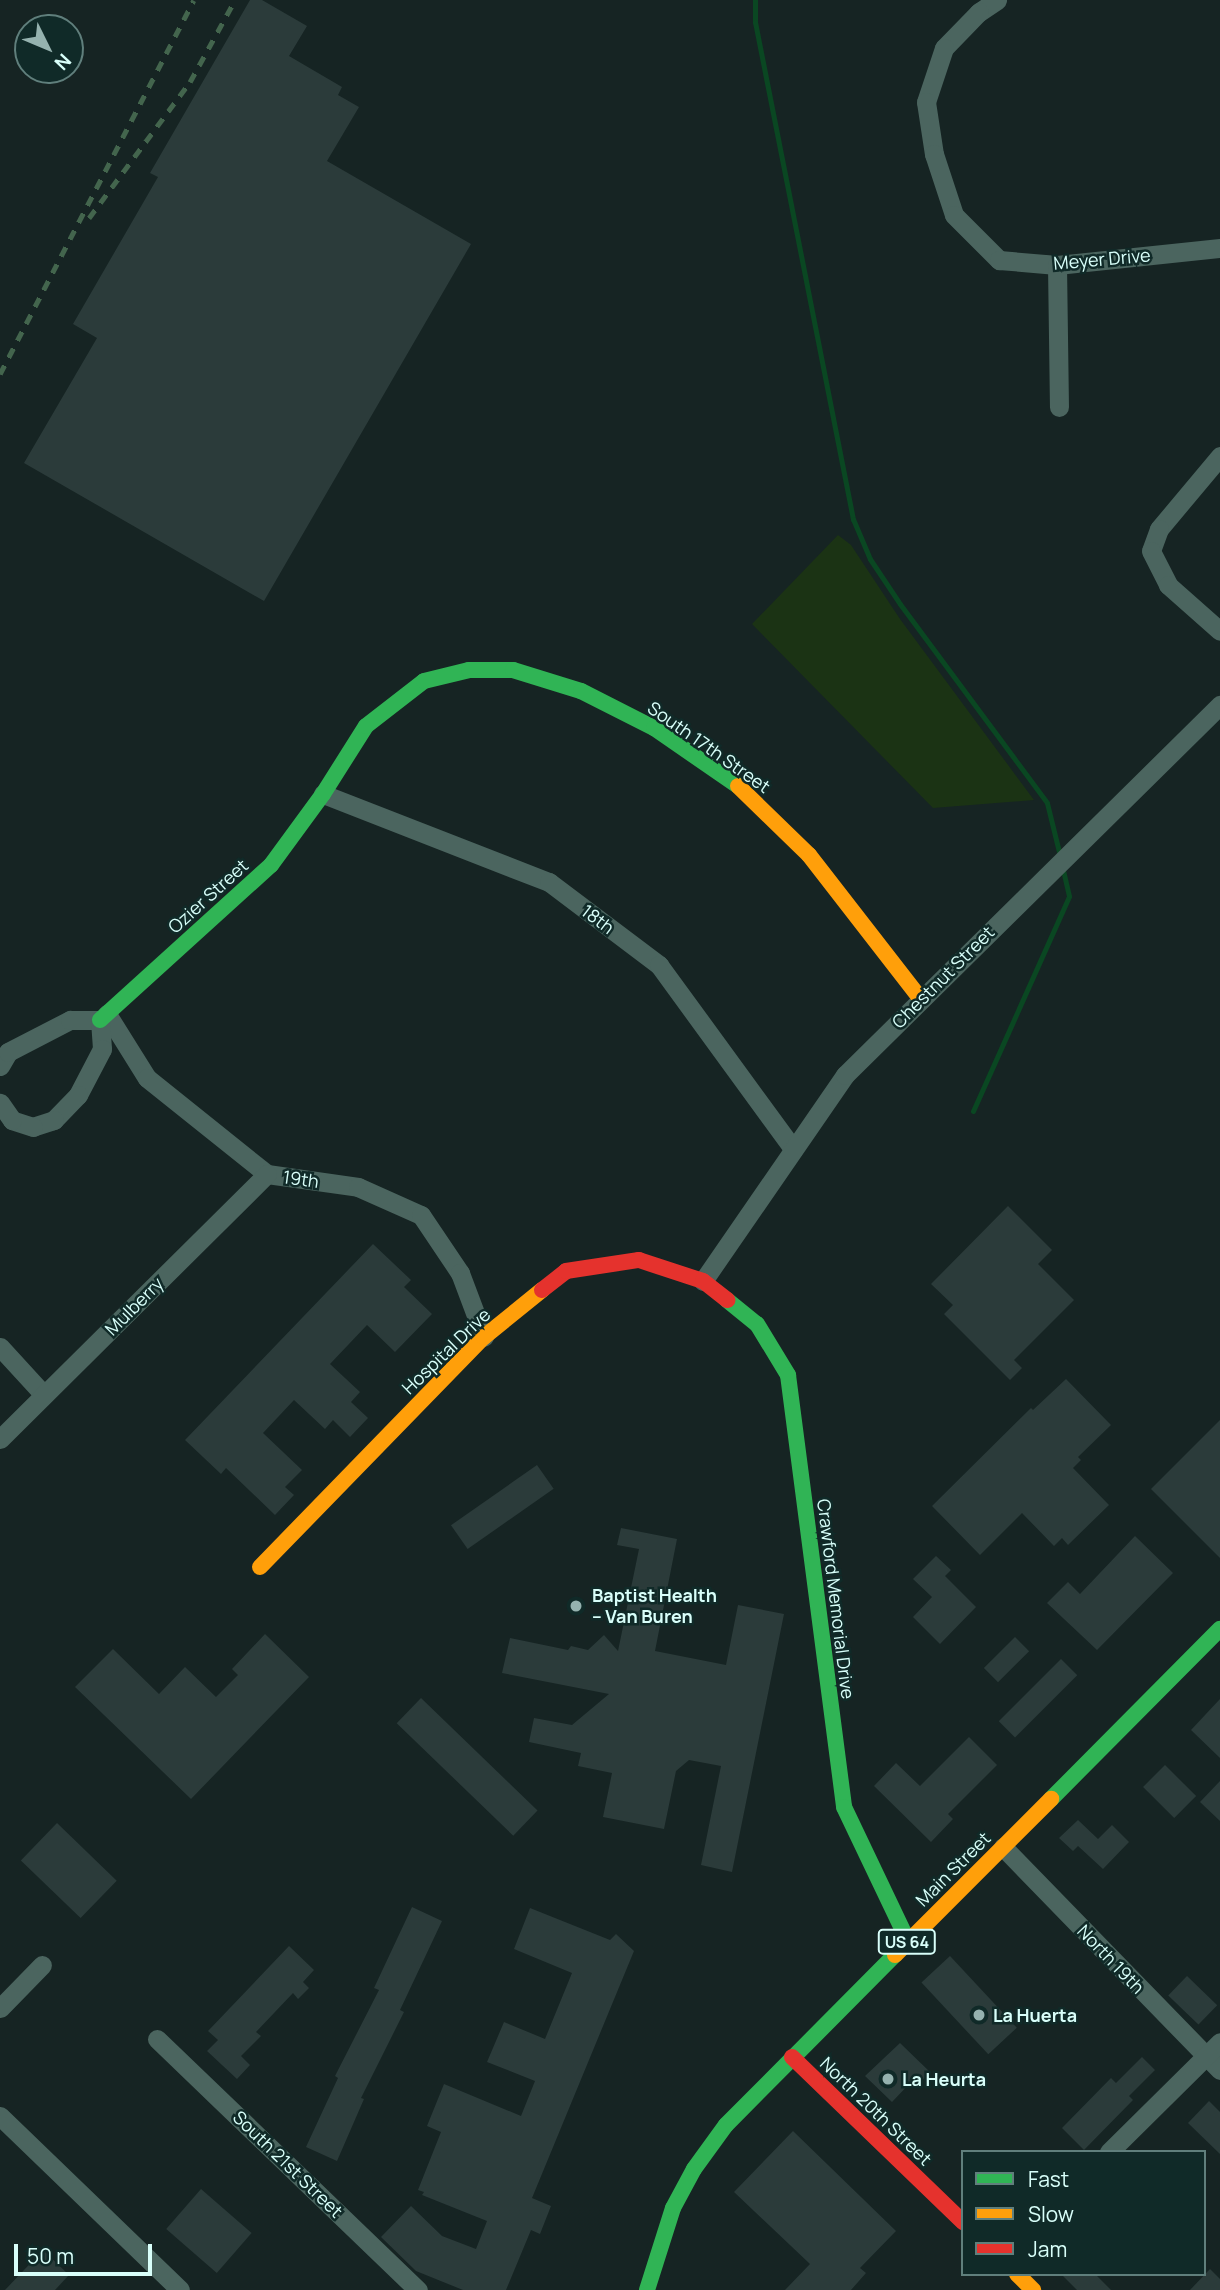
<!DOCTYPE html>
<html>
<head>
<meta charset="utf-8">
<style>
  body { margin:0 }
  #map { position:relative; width:1220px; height:2290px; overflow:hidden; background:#162423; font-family:Manrope,sans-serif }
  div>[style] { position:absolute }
  .green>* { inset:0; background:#1b3314 }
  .stream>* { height:5px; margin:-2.5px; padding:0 2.5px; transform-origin:2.5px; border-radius:2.5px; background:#0a4722 }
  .building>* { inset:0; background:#2b3b3a; transform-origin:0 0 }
  .street>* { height:19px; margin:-9.5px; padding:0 9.5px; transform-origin:9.5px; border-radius:9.5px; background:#4b655f }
  .fast>* { height:16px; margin:-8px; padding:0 8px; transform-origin:8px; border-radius:8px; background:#30b455 }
  .slow>* { height:16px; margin:-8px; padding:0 8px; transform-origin:8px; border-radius:8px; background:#ff9f0a }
  .jam>* { height:16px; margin:-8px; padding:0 8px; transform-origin:8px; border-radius:8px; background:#e5322d }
  .rail>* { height:5px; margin-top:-2.5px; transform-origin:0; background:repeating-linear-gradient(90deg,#43654d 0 10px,transparent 0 19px) }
  .dots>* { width:19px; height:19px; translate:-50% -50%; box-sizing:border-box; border:4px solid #102a28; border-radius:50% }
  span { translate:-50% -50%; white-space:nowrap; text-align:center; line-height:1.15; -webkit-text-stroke:5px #102a28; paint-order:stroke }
  .shield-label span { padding:2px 5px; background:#102a28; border:2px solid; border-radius:5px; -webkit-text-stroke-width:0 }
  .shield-label { font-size:16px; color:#d9fffa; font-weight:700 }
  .street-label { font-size:18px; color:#d9fffa }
  .poi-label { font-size:18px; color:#d9fffa; font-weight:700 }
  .left { translate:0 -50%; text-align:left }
  .legend { position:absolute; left:961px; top:2150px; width:245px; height:126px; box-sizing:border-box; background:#102a28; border:2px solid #607f7c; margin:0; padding:9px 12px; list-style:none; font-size:21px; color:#d9fffa }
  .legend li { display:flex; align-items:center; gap:14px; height:35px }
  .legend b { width:35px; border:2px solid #607f7c }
  .north { position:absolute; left:14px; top:14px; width:70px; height:70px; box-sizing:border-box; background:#102a28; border:2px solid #607f7c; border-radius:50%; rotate:133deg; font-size:19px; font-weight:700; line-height:28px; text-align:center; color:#d9fffa }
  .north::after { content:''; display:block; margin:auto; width:24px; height:32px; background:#95b2af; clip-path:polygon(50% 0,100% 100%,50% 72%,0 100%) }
  .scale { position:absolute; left:14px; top:2244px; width:138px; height:32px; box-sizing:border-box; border:4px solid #d9fffa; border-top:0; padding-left:9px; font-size:21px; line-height:24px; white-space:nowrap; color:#d9fffa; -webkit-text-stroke:5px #102a28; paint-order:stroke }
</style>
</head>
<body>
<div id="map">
  <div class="green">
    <div style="clip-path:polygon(838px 535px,851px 545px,900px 619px,1034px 800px,933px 808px,752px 624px)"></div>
  </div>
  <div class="stream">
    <div style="left:755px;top:0;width:22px;rotate:90deg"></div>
    <div style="left:755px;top:22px;width:507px;rotate:78.85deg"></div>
    <div style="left:853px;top:519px;width:43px;rotate:67deg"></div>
    <div style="left:870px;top:559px;width:54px;rotate:56.3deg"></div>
    <div style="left:900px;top:604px;width:247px;rotate:53.5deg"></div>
    <div style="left:1047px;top:803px;width:55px;rotate:76.2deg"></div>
    <div style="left:973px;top:1111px;width:235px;rotate:-65.9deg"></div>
    <div style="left:1069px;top:896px;width:28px;rotate:-103deg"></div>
  </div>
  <div class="building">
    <div style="clip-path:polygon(250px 0,262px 0,307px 26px,289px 56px,342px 87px,338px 95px,359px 107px,327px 161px,471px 244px,264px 601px,24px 463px,97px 338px,73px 324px,158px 177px,150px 173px)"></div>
    <div style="clip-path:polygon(1008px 1206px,1052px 1250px,1038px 1264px,1074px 1300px,1014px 1360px,1022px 1368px,1010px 1380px,944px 1314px,953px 1305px,931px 1284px)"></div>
    <div style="clip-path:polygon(373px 1244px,411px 1280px,404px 1287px,432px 1314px,395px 1352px,367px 1325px,330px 1364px,360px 1392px,351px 1402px,368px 1418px,350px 1437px,333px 1420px,325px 1429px,294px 1400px,263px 1433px,302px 1470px,285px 1487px,294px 1495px,275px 1515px,226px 1468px,221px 1474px,185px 1440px)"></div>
    <div style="clip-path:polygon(1066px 1379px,1111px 1425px,1078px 1457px,1081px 1460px,1073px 1468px,1109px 1505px,1068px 1545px,1062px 1538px,1054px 1546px,1022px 1513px,980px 1555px,932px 1506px,1031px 1408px,1033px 1410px)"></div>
    <div style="clip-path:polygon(1220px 1420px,1220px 1558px,1151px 1489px)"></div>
    <div style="left:537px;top:1465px;width:29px;height:105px;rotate:55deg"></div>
    <div style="clip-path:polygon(621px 1528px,677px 1539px,655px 1651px,726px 1665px,738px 1605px,784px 1614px,732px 1872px,701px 1865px,721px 1766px,689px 1760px,676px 1771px,664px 1829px,603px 1817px,612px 1773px,578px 1766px,581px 1753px,529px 1742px,534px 1718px,572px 1725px,609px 1694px,502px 1673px,510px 1638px,568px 1650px,571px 1646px,588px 1650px,604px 1635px,618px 1651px,639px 1549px,617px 1545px)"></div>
    <div style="clip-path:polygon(1135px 1536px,1173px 1573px,1097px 1650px,1047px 1603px,1068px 1582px,1080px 1594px)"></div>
    <div style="clip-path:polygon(936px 1556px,951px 1570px,945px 1576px,976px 1607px,940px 1644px,913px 1617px,932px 1597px,913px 1579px)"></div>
    <div style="clip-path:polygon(265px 1634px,309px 1677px,191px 1799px,75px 1687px,113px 1649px,159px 1694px,185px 1667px,216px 1697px,238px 1675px,232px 1669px)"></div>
    <div style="left:1015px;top:1637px;width:20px;height:44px;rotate:45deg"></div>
    <div style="left:1061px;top:1659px;width:23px;height:88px;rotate:45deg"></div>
    <div style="left:421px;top:1698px;width:162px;height:35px;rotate:44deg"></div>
    <div style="clip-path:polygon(1220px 1699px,1220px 1758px,1191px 1730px)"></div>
    <div style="clip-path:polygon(969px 1737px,997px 1765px,948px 1814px,953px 1819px,931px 1842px,874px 1786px,896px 1763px,920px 1786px)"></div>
    <div style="left:1165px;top:1765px;width:44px;height:31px;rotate:45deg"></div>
    <div style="clip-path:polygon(1220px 1781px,1220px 1821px,1200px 1802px)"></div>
    <div style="clip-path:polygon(1078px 1820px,1098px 1839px,1112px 1825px,1129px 1842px,1103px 1869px,1078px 1846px,1073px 1851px,1059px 1838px)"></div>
    <div style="left:57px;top:1823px;width:83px;height:52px;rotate:44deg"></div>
    <div style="clip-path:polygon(412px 1907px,442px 1921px,400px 2010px,404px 2012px,361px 2098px,364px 2099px,337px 2161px,306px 2147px,338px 2078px,335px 2076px,379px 1990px,374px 1988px)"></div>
    <div style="clip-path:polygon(530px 1908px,610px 1940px,616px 1934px,634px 1951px,532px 2198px,551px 2206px,540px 2234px,531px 2230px,506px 2290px,463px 2290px,416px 2271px,381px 2237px,411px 2206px,442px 2236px,476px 2249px,487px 2221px,422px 2195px,424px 2192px,418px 2190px,441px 2132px,427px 2126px,444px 2084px,521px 2116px,535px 2081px,487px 2062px,504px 2022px,545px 2039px,572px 1973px,514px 1949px)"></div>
    <div style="clip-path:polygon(289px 1946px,314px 1970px,303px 1982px,309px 1988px,298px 1999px,293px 1993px,256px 2032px,261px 2036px,241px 2056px,250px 2065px,237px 2079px,207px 2051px,218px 2040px,208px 2031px)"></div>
    <div style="left:950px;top:1956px;width:98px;height:39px;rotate:47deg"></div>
    <div style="left:1187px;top:1976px;width:42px;height:27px;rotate:44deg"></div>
    <div style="clip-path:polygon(900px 2043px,930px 2072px,918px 2085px,913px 2080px,892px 2102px,865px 2076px)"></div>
    <div style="clip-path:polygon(1142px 2057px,1155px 2070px,1129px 2096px,1133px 2100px,1084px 2150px,1062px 2128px,1111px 2078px,1116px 2083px)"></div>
    <div style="clip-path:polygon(1209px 2101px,1220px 2112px,1220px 2154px,1188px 2123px)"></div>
    <div style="clip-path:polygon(793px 2131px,896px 2231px,860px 2268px,866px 2273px,851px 2290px,785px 2290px,810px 2264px,734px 2192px)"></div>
    <div style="left:201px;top:2189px;width:67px;height:53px;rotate:41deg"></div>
    <div style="clip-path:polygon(43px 2250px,69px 2275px,55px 2290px,5px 2290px)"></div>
    <div style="clip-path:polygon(1210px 2269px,1220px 2279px,1220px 2290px,1190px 2290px)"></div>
    <div style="clip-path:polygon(1061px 2274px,1095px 2274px,1111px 2290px,1077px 2290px)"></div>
  </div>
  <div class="street">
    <div style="left:997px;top:0;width:22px;rotate:146deg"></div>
    <div style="left:979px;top:12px;width:50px;rotate:134.2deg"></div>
    <div style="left:944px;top:48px;width:57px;rotate:108.4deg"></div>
    <div style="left:926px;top:102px;width:53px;rotate:81.3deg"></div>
    <div style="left:934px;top:154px;width:64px;rotate:71.8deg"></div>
    <div style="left:954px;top:215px;width:64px;rotate:45deg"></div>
    <div style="left:999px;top:260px;width:58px;rotate:4.9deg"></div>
    <div style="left:1057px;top:265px;width:164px;rotate:-6deg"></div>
    <div style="left:1057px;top:265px;width:142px;rotate:89.2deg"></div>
    <div style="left:1220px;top:456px;width:95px;rotate:129.9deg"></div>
    <div style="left:1159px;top:529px;width:23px;rotate:110deg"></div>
    <div style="left:1151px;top:551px;width:38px;rotate:63deg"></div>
    <div style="left:1168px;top:585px;width:69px;rotate:41.5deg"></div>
    <div style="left:323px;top:794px;width:243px;rotate:21.3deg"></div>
    <div style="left:549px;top:882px;width:138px;rotate:37deg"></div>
    <div style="left:659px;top:965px;width:228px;rotate:53.9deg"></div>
    <div style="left:107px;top:1014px;width:75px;rotate:58deg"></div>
    <div style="left:147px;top:1078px;width:154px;rotate:38.7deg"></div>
    <div style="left:267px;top:1174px;width:92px;rotate:8.1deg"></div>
    <div style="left:358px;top:1187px;width:69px;rotate:24deg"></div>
    <div style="left:421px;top:1215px;width:70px;rotate:56.1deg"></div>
    <div style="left:460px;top:1273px;width:68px;rotate:69.4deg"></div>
    <div style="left:0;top:1066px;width:16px;rotate:-60deg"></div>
    <div style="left:8px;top:1052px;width:70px;rotate:-27.3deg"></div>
    <div style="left:70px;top:1020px;width:30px"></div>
    <div style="left:100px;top:1020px;width:29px;rotate:86deg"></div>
    <div style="left:102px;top:1049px;width:52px;rotate:117.6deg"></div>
    <div style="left:78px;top:1095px;width:35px;rotate:134deg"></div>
    <div style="left:54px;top:1120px;width:22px;rotate:162deg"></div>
    <div style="left:33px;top:1127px;width:22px;rotate:-162deg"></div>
    <div style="left:12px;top:1120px;width:21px;rotate:-125deg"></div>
    <div style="left:703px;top:1281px;width:250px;rotate:-55.4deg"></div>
    <div style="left:845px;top:1075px;width:527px;rotate:-44.62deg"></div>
    <div style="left:0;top:1347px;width:65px;rotate:47.5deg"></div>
    <div style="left:0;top:1439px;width:376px;rotate:-44.8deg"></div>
    <div style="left:1003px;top:1847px;width:311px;rotate:45.8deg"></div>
    <div style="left:0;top:2008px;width:60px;rotate:-45.7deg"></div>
    <div style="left:157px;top:2039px;width:362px;rotate:43.9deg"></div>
    <div style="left:0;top:2116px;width:250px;rotate:44deg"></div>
    <div style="left:1109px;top:2152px;width:156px;rotate:-44.7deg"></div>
  </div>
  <div class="fast">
    <div style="left:100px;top:1020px;width:231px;rotate:-42.2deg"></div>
    <div style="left:271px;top:865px;width:88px;rotate:-53.8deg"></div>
    <div style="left:323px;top:794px;width:80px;rotate:-57.7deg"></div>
    <div style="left:366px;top:726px;width:73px;rotate:-37.8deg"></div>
    <div style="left:424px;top:681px;width:46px;rotate:-13.7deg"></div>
    <div style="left:469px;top:670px;width:44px"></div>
    <div style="left:513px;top:670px;width:71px;rotate:17.2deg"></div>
    <div style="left:581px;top:691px;width:82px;rotate:26.9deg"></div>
    <div style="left:654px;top:728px;width:102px;rotate:34.6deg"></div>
    <div style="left:727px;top:1300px;width:38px;rotate:39deg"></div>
    <div style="left:757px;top:1324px;width:60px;rotate:58.7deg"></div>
    <div style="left:788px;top:1375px;width:436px;rotate:82.6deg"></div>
    <div style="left:844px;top:1807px;width:148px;rotate:64.5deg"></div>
    <div style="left:1051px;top:1799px;width:240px;rotate:-45.2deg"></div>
    <div style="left:647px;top:2290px;width:86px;rotate:-72.4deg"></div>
    <div style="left:673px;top:2208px;width:44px;rotate:-61.7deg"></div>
    <div style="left:694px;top:2169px;width:54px;rotate:-54deg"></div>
    <div style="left:726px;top:2125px;width:240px;rotate:-45.2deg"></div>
  </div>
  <div class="slow">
    <div style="left:738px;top:786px;width:99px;rotate:44.2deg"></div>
    <div style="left:809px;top:855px;width:181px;rotate:52.2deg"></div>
    <div style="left:260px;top:1567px;width:321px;rotate:-45.8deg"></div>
    <div style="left:484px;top:1337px;width:75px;rotate:-39deg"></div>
    <div style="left:895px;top:1955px;width:221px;rotate:-45deg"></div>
    <div style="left:1017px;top:2274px;width:23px;rotate:45deg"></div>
  </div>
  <div class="jam">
    <div style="left:542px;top:1290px;width:31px;rotate:-38deg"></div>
    <div style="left:566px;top:1271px;width:74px;rotate:-8.6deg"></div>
    <div style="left:639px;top:1260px;width:67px;rotate:18.2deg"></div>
    <div style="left:703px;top:1281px;width:31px;rotate:38deg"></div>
    <div style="left:792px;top:2057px;width:238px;rotate:44deg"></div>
  </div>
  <div class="rail">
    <div style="left:89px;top:218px;width:169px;rotate:-53.4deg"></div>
    <div style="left:190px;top:82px;width:94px;rotate:-61.2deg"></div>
    <div style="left:0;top:374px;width:421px;rotate:-62.6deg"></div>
  </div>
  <div class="dots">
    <div style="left:576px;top:1606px;background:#95b2af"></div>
    <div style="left:979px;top:2015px;background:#95b2af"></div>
    <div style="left:888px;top:2079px;background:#95b2af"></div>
  </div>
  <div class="shield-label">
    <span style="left:907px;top:1942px">US 64</span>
  </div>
  <div class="street-label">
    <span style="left:1102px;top:259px;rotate:-5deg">Meyer Drive</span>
    <span style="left:709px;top:747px;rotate:35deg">South 17th Street</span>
    <span style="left:208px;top:896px;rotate:-42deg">Ozier Street</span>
    <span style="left:598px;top:919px;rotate:37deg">18th</span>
    <span style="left:943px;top:977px;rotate:-45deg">Chestnut Street</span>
    <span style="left:301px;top:1179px;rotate:8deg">19th</span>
    <span style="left:134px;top:1306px;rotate:-45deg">Mulberry</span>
    <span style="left:446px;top:1351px;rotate:-44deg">Hospital Drive</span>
    <span style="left:836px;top:1599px;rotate:83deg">Crawford Memorial Drive</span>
    <span style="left:953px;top:1869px;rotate:-45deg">Main Street</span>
    <span style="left:1111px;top:1959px;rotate:46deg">North 19th</span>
    <span style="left:876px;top:2111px;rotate:44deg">North 20th Street</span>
    <span style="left:288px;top:2164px;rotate:44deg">South 21st Street</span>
  </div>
  <div class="poi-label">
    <span class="left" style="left:592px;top:1606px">Baptist Health<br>– Van Buren</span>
    <span class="left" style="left:993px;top:2015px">La Huerta</span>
    <span class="left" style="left:902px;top:2079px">La Heurta</span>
  </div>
  <ul class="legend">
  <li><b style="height:9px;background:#30b455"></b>Fast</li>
  <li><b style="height:9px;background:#ff9f0a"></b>Slow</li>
  <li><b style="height:9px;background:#e5322d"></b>Jam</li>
  </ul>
  <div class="north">N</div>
  <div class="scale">50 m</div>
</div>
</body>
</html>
